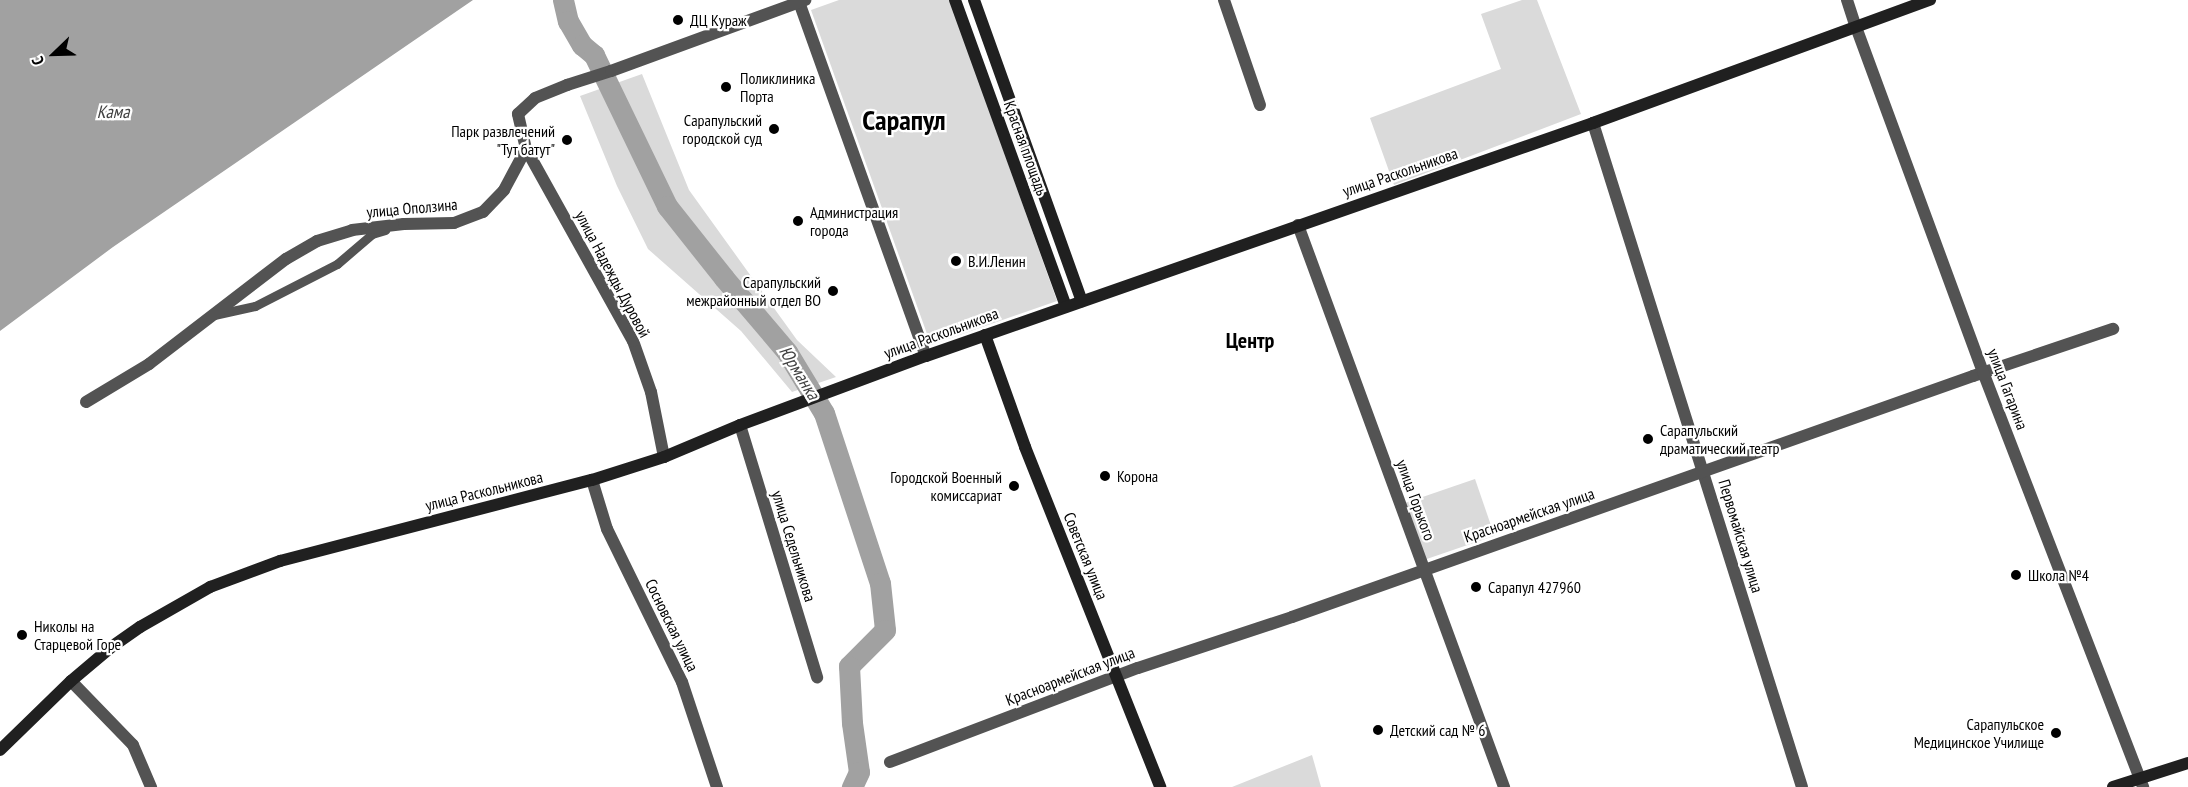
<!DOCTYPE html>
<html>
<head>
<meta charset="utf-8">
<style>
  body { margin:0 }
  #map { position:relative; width:2188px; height:787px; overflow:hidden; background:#fff; font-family:"PT Sans Narrow",sans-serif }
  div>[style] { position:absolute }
  .green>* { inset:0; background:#dadada; transform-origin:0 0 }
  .water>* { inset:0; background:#a1a1a1 }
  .river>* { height:21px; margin:-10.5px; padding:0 10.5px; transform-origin:10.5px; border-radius:10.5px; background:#a1a1a1 }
  .pedestrian>* { height:9px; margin:-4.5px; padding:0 4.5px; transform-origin:4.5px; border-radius:4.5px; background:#535353 }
  .minor>* { height:12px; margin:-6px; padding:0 6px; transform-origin:6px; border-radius:6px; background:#535353 }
  .tertiary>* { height:12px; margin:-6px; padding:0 6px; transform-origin:6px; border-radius:6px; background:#535353 }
  .secondary>* { height:12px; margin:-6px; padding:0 6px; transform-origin:6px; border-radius:6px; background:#202020 }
  .dots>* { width:16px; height:16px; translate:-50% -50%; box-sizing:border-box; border:3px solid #fff; border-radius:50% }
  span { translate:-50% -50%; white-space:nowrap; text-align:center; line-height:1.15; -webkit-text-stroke:4.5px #fff; paint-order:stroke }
  .poi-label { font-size:16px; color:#000 }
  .left { translate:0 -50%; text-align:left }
  .right { translate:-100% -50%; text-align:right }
  .street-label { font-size:16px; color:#000 }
  .water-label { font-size:18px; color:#424242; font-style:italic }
  .district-label { font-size:22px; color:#000; font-weight:700 }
  .town-label { font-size:28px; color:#000; font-weight:700 }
  .north { position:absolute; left:24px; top:24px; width:60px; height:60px; -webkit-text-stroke:4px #fff; paint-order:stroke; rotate:247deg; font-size:16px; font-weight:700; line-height:24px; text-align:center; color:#000 }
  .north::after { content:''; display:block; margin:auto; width:21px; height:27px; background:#000; clip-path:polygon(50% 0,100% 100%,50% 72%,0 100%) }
</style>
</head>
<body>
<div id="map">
  <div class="green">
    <div style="clip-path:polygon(839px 0,950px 0,1057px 301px,931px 345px,811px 10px)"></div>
    <div style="clip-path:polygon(1522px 0,1537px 0,1581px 114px,1394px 185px,1370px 118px,1501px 69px,1481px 14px)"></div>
    <div style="clip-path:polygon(642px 74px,689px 190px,797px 340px,836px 377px,792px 392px,741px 331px,648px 249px,617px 186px,580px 96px)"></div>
    <div style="left:1475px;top:479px;width:60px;height:74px;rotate:71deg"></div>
    <div style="clip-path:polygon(1312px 755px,1321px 787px,1232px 787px)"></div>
  </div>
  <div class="water">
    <div style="clip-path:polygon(0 0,473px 0,113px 247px,0 331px)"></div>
  </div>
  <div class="river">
    <div style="left:563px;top:0;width:22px;rotate:77deg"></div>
    <div style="left:568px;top:21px;width:28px;rotate:60deg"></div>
    <div style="left:582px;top:45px;width:16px;rotate:40deg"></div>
    <div style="left:594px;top:55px;width:168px;rotate:64.2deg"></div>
    <div style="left:667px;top:206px;width:92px;rotate:51.6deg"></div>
    <div style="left:724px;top:278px;width:97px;rotate:49.6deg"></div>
    <div style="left:787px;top:352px;width:71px;rotate:58.8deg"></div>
    <div style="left:824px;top:413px;width:179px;rotate:71.8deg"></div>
    <div style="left:880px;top:583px;width:47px;rotate:83.9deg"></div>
    <div style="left:885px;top:630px;width:51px;rotate:135deg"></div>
    <div style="left:849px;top:666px;width:57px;rotate:87deg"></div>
    <div style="left:852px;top:723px;width:49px;rotate:81.9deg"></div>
    <div style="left:859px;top:772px;width:17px;rotate:115deg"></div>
  </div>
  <div class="pedestrian">
    <div style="left:214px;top:315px;width:42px;rotate:-12.4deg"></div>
    <div style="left:255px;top:306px;width:92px;rotate:-27.1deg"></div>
    <div style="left:337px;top:264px;width:46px;rotate:-40.6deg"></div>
    <div style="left:372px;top:234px;width:14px;rotate:-17deg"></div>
  </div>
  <div class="minor">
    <div style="left:1224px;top:0;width:111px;rotate:71.1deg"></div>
    <div style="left:1847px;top:0;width:28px;rotate:72deg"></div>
    <div style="left:799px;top:2px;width:376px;rotate:70.3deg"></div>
    <div style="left:1593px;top:123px;width:696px;rotate:72.53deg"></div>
    <div style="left:86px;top:402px;width:74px;rotate:-31.1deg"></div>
    <div style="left:149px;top:364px;width:173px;rotate:-37.5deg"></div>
    <div style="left:286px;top:259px;width:36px;rotate:-30deg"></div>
    <div style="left:317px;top:241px;width:37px;rotate:-17deg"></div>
    <div style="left:352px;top:230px;width:52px;rotate:-6.6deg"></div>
    <div style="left:404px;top:224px;width:50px;rotate:-1.1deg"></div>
    <div style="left:454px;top:223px;width:31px;rotate:-21deg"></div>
    <div style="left:483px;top:212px;width:30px;rotate:-46deg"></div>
    <div style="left:504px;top:190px;width:47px;rotate:-61.8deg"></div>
    <div style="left:740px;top:425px;width:264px;rotate:73deg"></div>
    <div style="left:664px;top:457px;width:66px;rotate:-101.3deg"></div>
    <div style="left:651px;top:392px;width:54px;rotate:-109.4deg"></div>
    <div style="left:633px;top:341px;width:220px;rotate:-119.1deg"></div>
    <div style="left:526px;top:149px;width:36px;rotate:-103deg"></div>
    <div style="left:518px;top:114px;width:23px;rotate:-43deg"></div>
    <div style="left:535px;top:98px;width:35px;rotate:-22deg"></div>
    <div style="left:567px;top:85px;width:46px;rotate:-17.7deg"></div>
    <div style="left:611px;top:71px;width:207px;rotate:-20.1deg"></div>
    <div style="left:592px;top:480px;width:51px;rotate:73deg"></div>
    <div style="left:607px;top:529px;width:170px;rotate:63.9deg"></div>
    <div style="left:682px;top:682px;width:111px;rotate:71.6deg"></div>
    <div style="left:71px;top:681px;width:89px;rotate:45.9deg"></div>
    <div style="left:133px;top:745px;width:46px;rotate:66.8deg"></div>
    <div style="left:890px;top:762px;width:265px;rotate:-20.8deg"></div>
    <div style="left:1138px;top:668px;width:162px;rotate:-18.3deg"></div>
    <div style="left:1292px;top:617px;width:722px;rotate:-19.49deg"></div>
    <div style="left:1973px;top:376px;width:148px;rotate:-18.6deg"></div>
  </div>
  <div class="tertiary">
    <div style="left:1856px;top:27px;width:368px;rotate:69.8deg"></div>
    <div style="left:1983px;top:372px;width:445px;rotate:68.9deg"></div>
    <div style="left:1298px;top:225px;width:599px;rotate:69.87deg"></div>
  </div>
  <div class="secondary">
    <div style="left:955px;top:0;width:326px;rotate:70.1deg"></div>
    <div style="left:974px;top:0;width:320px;rotate:70.3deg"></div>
    <div style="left:985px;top:335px;width:119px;rotate:70.3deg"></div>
    <div style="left:1025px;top:447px;width:366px;rotate:68.3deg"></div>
    <div style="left:0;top:750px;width:99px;rotate:-44.2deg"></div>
    <div style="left:71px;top:681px;width:51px;rotate:-40.2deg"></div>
    <div style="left:110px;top:648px;width:37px;rotate:-35deg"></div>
    <div style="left:140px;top:627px;width:81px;rotate:-29.7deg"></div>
    <div style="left:210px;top:587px;width:75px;rotate:-20.4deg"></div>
    <div style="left:280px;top:561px;width:322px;rotate:-14.6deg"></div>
    <div style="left:592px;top:480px;width:76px;rotate:-17.7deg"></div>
    <div style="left:664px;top:457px;width:82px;rotate:-22.8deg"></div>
    <div style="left:740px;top:425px;width:198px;rotate:-20.4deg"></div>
    <div style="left:926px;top:356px;width:707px;rotate:-19.26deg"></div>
    <div style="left:1593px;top:123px;width:359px;rotate:-20.1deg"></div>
    <div style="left:2113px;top:787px;width:79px;rotate:-17.7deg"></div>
  </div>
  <div class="dots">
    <div style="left:678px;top:20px;background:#000"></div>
    <div style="left:726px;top:87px;background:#000"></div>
    <div style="left:774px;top:129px;background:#000"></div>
    <div style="left:567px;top:140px;background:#000"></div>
    <div style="left:798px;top:221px;background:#000"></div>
    <div style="left:956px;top:261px;background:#000"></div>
    <div style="left:833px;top:291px;background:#000"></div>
    <div style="left:1648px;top:439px;background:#000"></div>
    <div style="left:1105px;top:476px;background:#000"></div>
    <div style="left:1014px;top:486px;background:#000"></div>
    <div style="left:2016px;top:575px;background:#000"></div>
    <div style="left:1476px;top:587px;background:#000"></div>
    <div style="left:22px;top:635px;background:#000"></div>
    <div style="left:1378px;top:730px;background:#000"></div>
    <div style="left:2056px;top:733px;background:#000"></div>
  </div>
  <div class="poi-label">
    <span class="left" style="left:690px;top:20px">ДЦ Кураж</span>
    <span class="left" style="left:740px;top:87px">Поликлиника<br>Порта</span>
    <span class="right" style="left:762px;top:129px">Сарапульский<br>городской суд</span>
    <span class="right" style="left:555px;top:140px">Парк развлечений<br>"Тут батут"</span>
    <span class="left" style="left:810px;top:221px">Администрация<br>города</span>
    <span class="left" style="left:968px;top:261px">В.И.Ленин</span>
    <span class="right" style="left:821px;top:291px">Сарапульский<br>межрайонный отдел ВО</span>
    <span class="left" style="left:1660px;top:439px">Сарапульский<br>драматический театр</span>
    <span class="left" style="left:1117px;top:476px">Корона</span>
    <span class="right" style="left:1002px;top:486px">Городской Военный<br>комиссариат</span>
    <span class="left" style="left:2028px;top:575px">Школа №4</span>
    <span class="left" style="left:1488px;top:587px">Сарапул 427960</span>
    <span class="left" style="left:34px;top:635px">Николы на<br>Старцевой Горе</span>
    <span class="right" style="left:2044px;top:733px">Сарапульское<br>Медицинское Училище</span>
    <span class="left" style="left:1390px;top:730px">Детский сад № 6</span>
  </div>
  <div class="street-label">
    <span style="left:1026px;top:148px;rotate:70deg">Красная площадь</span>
    <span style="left:1400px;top:172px;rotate:-19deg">улица Раскольникова</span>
    <span style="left:412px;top:208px;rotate:-5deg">улица Оползина</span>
    <span style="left:613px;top:274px;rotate:62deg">улица Надежды Дуровой</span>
    <span style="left:941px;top:333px;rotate:-20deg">улица Раскольникова</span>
    <span style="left:2008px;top:389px;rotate:69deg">улица Гагарина</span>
    <span style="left:484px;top:491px;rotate:-14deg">улица Раскольникова</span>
    <span style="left:1416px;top:500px;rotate:70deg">улица Горького</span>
    <span style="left:1529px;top:515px;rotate:-19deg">Красноармейская улица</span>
    <span style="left:1741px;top:536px;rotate:73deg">Первомайская улица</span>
    <span style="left:794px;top:546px;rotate:73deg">улица Седельникова</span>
    <span style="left:1086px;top:556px;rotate:68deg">Советская улица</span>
    <span style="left:672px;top:625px;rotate:64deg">Сосновская улица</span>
    <span style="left:1070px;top:676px;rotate:-21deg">Красноармейская улица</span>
  </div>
  <div class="water-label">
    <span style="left:113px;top:112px">Кама</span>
    <span style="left:799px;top:373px;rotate:58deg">Юрманка</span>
  </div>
  <div class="district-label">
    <span style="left:1250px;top:341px">Центр</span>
  </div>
  <div class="town-label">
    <span style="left:904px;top:120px">Сарапул</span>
  </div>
  <div class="north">С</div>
</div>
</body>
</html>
